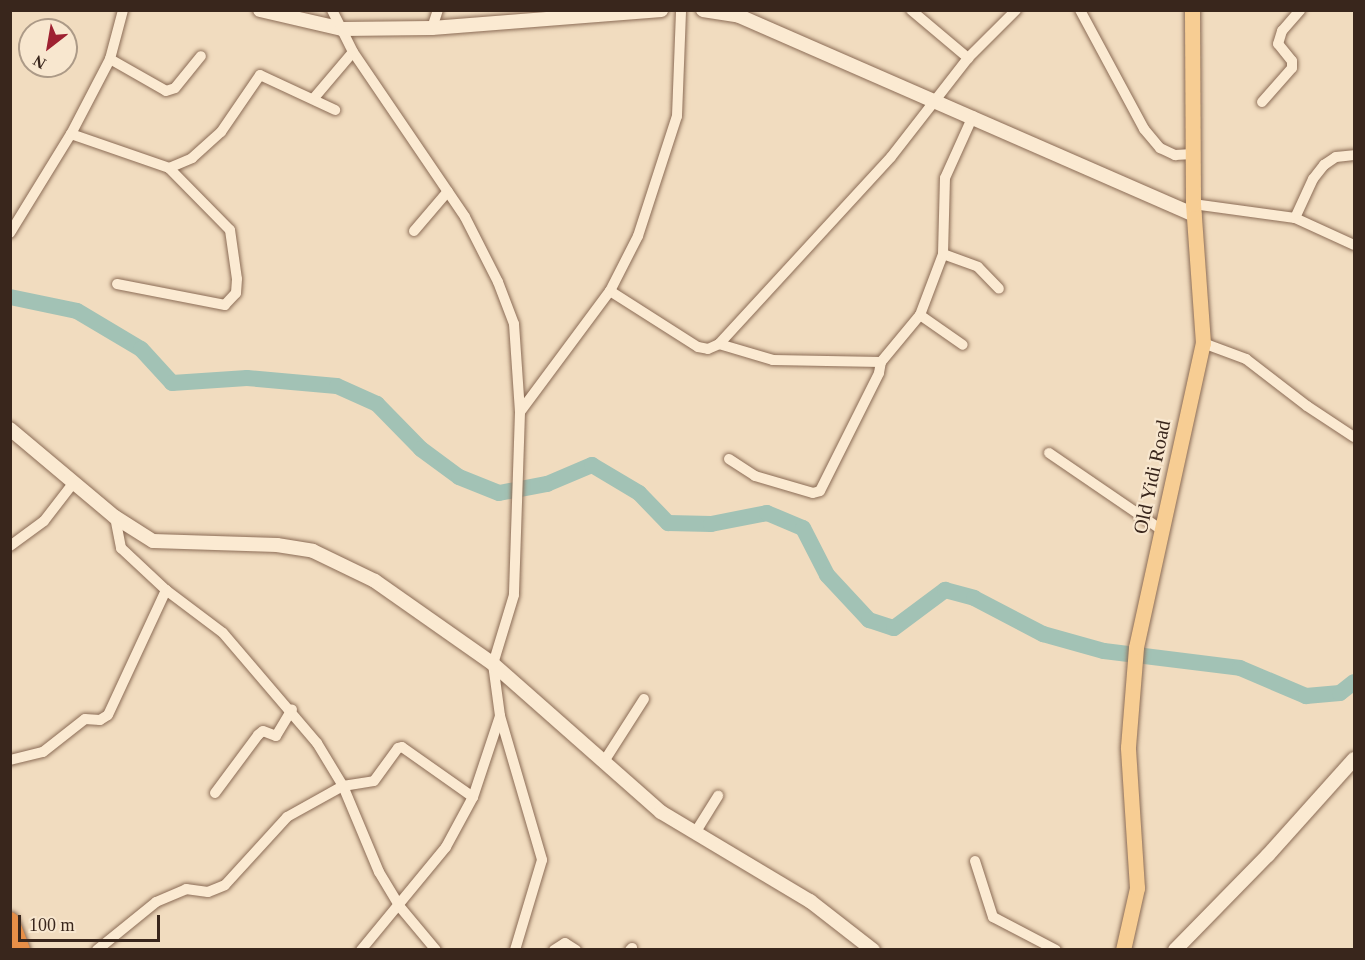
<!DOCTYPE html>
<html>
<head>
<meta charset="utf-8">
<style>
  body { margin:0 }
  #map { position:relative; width:1365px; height:960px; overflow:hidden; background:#f1dcbf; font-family:Georgia,serif }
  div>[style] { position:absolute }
  .river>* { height:16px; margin:-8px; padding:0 8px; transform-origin:8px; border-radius:8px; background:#a2c2b5 }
  .roads { filter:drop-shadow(0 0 2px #8b6c56) drop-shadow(0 0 2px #8b6c56) }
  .street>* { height:10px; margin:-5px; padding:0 5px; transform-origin:5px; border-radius:5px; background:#fbead2 }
  .secondary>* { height:14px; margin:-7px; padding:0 7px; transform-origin:7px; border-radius:7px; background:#fbead2 }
  .primary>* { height:15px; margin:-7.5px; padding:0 7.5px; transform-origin:7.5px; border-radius:7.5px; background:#f7cd93 }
  .highway>* { height:18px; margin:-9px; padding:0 9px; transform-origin:9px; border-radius:9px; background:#e78f48 }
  span { translate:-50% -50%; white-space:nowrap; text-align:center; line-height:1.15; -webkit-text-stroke:4.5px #f8e7cf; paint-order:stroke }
  .street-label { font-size:20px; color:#39261c }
  .frame { position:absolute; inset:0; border:12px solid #39261c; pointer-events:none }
  .north { position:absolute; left:18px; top:18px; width:60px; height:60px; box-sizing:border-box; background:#f8e7cf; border:2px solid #ac9a87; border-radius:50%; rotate:211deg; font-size:16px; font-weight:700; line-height:24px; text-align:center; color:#39261c }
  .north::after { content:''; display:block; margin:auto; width:21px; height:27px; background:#9e2131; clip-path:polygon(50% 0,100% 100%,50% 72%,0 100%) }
  .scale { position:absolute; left:18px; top:915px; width:142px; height:27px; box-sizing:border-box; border:3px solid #39261c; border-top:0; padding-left:8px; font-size:18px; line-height:21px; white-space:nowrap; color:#39261c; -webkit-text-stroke:4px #f8e7cf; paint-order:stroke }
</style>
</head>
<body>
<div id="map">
  <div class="river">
    <div style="left:10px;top:297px;width:68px;rotate:11.8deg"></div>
    <div style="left:77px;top:311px;width:74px;rotate:30.7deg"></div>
    <div style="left:141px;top:349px;width:46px;rotate:47.6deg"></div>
    <div style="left:172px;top:383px;width:75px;rotate:-3.8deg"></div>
    <div style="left:247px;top:378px;width:90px;rotate:5.1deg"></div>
    <div style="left:337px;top:386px;width:44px;rotate:24.2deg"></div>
    <div style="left:377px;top:404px;width:63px;rotate:45.6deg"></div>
    <div style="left:421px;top:449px;width:47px;rotate:36.4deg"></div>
    <div style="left:459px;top:477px;width:43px;rotate:21.8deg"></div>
    <div style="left:499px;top:493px;width:49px;rotate:-10.6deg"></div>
    <div style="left:547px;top:484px;width:49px;rotate:-22.9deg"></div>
    <div style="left:592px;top:465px;width:55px;rotate:30.8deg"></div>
    <div style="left:639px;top:493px;width:42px;rotate:46deg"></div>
    <div style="left:668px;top:523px;width:43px;rotate:1.3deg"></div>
    <div style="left:711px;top:524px;width:57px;rotate:-11.1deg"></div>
    <div style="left:767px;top:513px;width:39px;rotate:23deg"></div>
    <div style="left:803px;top:528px;width:53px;rotate:62.9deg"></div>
    <div style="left:827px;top:575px;width:62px;rotate:47deg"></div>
    <div style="left:869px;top:620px;width:26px;rotate:18deg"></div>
    <div style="left:894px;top:628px;width:64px;rotate:-36.7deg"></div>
    <div style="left:945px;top:590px;width:30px;rotate:15deg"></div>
    <div style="left:974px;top:598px;width:78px;rotate:27.6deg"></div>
    <div style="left:1043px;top:634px;width:63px;rotate:15.6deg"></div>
    <div style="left:1104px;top:651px;width:137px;rotate:7.1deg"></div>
    <div style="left:1240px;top:668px;width:72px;rotate:23deg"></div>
    <div style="left:1306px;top:696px;width:34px;rotate:-5deg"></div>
    <div style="left:1340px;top:693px;width:18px;rotate:-38deg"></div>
  </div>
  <div class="roads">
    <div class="street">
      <div style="left:332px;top:10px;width:47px;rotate:63.4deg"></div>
      <div style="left:353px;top:52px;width:199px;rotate:55.8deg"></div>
      <div style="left:465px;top:217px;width:73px;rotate:63.1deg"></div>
      <div style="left:498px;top:282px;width:45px;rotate:69.1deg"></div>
      <div style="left:514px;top:324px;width:88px;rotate:86.1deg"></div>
      <div style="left:520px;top:412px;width:183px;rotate:91.9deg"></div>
      <div style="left:514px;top:595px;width:72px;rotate:106.9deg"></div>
      <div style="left:493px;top:664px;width:52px;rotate:82.3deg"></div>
      <div style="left:500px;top:716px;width:85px;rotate:108.4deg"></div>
      <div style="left:473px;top:797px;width:57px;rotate:118.4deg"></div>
      <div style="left:446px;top:847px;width:134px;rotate:129.5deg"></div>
      <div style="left:911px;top:10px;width:75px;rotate:40.1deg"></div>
      <div style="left:1080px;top:10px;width:135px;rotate:61.7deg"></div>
      <div style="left:1144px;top:129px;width:25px;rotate:50deg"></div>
      <div style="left:1160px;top:148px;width:17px;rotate:25deg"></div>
      <div style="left:1175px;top:155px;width:18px;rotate:-3deg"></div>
      <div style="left:432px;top:28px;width:19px;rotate:-72deg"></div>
      <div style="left:110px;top:59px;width:64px;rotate:29.7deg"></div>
      <div style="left:166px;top:91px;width:9px;rotate:-18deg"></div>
      <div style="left:175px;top:88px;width:41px;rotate:-50.9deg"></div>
      <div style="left:314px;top:98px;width:60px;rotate:-49.7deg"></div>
      <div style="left:1262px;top:102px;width:45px;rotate:-48.6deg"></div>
      <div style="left:1292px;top:68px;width:7px;rotate:-90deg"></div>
      <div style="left:1292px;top:61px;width:22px;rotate:-129deg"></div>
      <div style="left:1278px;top:44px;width:14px;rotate:-73deg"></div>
      <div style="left:1282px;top:31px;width:28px;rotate:-49deg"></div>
      <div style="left:71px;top:134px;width:104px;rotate:19.1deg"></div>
      <div style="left:169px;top:168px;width:87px;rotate:45.5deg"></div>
      <div style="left:230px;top:230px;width:49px;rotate:81.9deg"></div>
      <div style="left:237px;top:279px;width:14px;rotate:94deg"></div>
      <div style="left:236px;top:293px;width:16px;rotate:133deg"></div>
      <div style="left:225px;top:305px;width:110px;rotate:-169deg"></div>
      <div style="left:169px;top:168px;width:25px;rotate:-23deg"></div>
      <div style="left:192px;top:158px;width:39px;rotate:-42deg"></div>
      <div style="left:221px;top:132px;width:69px;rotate:-55.6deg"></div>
      <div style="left:260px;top:75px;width:83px;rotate:25deg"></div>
      <div style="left:1193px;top:204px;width:103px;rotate:7.8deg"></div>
      <div style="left:1295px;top:218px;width:65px;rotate:24.6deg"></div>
      <div style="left:1295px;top:218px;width:43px;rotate:-65.2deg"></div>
      <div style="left:1313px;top:179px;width:18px;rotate:-52deg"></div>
      <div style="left:1324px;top:165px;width:14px;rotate:-34deg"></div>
      <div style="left:1336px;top:157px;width:18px;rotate:-6deg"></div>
      <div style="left:414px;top:231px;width:52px;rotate:-49.6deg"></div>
      <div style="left:10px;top:233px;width:116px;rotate:-58.4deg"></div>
      <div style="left:71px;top:134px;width:85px;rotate:-62.5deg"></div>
      <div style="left:110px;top:59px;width:51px;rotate:-75.1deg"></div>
      <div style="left:943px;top:254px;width:37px;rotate:20deg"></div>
      <div style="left:978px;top:267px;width:30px;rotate:46deg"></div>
      <div style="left:610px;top:291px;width:104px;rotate:32.5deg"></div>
      <div style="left:698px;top:347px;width:10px;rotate:11deg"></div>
      <div style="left:708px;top:349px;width:12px;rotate:-24deg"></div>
      <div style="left:719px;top:344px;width:254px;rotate:-47.4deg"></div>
      <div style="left:891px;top:157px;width:125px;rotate:-52.1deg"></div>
      <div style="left:968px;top:58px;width:68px;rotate:-45deg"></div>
      <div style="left:920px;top:315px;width:52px;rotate:34.9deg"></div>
      <div style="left:1203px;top:343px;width:46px;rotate:20.4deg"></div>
      <div style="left:1246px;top:359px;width:77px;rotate:37.6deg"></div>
      <div style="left:1307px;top:406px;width:56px;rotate:33.4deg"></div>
      <div style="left:719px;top:344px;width:56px;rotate:16.5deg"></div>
      <div style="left:773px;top:360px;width:108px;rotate:1.1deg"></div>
      <div style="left:520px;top:412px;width:151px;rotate:-53.4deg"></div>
      <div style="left:610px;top:291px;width:62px;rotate:-63deg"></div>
      <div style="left:638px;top:236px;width:126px;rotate:-72deg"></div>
      <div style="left:677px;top:116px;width:106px;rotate:-87.8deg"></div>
      <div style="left:1049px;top:453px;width:137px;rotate:34.3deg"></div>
      <div style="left:729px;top:459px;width:31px;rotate:33deg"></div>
      <div style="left:755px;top:476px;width:60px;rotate:16.3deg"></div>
      <div style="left:813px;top:493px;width:7px;rotate:-16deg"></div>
      <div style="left:820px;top:491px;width:132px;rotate:-63.4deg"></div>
      <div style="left:879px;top:373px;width:11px;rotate:-80deg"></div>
      <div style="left:881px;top:362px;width:61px;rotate:-50.3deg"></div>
      <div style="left:920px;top:315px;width:65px;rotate:-69.3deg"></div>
      <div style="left:943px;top:254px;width:76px;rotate:-88.5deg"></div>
      <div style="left:945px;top:178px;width:68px;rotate:-65.7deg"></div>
      <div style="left:115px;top:517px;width:32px;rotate:79deg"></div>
      <div style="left:121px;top:548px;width:62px;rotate:43deg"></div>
      <div style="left:166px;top:590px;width:71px;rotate:37deg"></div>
      <div style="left:223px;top:633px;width:145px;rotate:49.5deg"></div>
      <div style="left:317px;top:743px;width:50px;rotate:58.8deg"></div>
      <div style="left:343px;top:786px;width:93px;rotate:67.3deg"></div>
      <div style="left:379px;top:872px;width:41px;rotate:59deg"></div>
      <div style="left:400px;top:907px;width:56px;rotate:50.1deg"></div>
      <div style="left:10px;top:546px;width:42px;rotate:-36.3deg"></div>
      <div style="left:44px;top:521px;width:49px;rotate:-52.4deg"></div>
      <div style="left:500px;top:716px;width:150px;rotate:73.7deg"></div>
      <div style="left:542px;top:860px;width:94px;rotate:106.7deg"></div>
      <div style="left:10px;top:760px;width:34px;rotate:-14deg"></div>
      <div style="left:43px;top:752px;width:53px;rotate:-38.2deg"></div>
      <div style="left:85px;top:719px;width:15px;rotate:4deg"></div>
      <div style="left:100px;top:720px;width:9px;rotate:-32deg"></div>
      <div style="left:108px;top:715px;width:138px;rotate:-65.1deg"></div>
      <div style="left:603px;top:763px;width:76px;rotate:-57.4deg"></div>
      <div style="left:215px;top:793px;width:72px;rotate:-53.4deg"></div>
      <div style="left:258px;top:735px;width:6px;rotate:-39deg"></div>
      <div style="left:263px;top:731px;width:14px;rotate:21deg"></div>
      <div style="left:276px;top:736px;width:31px;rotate:-59deg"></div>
      <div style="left:695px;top:833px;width:44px;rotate:-58.1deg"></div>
      <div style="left:975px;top:861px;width:59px;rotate:72.2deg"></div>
      <div style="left:993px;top:917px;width:71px;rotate:27.6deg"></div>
      <div style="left:97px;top:950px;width:76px;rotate:-39.1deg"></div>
      <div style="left:156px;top:902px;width:33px;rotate:-23deg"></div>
      <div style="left:186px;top:889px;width:22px;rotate:8deg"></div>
      <div style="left:208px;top:892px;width:18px;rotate:-22deg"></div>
      <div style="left:225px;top:885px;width:92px;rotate:-47.6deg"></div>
      <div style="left:287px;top:817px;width:64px;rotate:-29deg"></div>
      <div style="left:343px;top:786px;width:31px;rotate:-9deg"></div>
      <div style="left:374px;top:781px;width:41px;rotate:-54deg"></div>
      <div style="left:398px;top:748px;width:4px;rotate:-14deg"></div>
      <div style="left:402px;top:747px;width:87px;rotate:35.2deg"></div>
      <div style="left:554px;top:950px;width:13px;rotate:-32deg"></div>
      <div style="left:565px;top:943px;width:13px;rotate:32deg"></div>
      <div style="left:630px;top:950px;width:3px;rotate:-45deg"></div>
    </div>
    <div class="secondary">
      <div style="left:260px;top:10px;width:84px;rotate:13deg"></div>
      <div style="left:342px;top:29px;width:90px;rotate:-0.6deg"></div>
      <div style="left:432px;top:28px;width:230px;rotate:-4.5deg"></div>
      <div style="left:703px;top:10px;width:36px;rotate:9deg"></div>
      <div style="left:739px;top:16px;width:497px;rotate:23.6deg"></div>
      <div style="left:10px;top:429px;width:137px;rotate:40deg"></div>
      <div style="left:115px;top:517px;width:45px;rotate:32.3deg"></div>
      <div style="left:153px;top:541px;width:124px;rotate:1.8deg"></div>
      <div style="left:277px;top:545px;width:36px;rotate:9deg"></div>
      <div style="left:313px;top:551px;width:69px;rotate:25.8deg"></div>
      <div style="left:375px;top:581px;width:144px;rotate:35.1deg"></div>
      <div style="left:493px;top:664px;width:224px;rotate:41.4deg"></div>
      <div style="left:661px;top:812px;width:174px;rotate:30.9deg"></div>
      <div style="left:810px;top:901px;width:80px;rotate:37.9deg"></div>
      <div style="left:1175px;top:950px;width:133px;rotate:-45.6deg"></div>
      <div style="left:1268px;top:855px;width:129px;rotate:-48.1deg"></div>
    </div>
    <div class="primary">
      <div style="left:1123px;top:950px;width:64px;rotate:-77.3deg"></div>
      <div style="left:1137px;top:888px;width:141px;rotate:-93.7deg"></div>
      <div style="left:1128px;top:747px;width:100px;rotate:-85.4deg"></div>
      <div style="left:1136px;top:647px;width:311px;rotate:-77.6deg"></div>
      <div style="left:1203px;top:343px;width:139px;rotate:-94.1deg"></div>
      <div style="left:1193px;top:204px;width:194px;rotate:-90.3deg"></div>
    </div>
    <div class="highway">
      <div style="left:10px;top:921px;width:31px;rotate:69deg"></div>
    </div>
  </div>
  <div class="street-label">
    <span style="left:1152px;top:477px;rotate:-78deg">Old Yidi Road</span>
  </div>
  <div class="frame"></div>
  <div class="north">N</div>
  <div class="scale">100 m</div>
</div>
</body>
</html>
